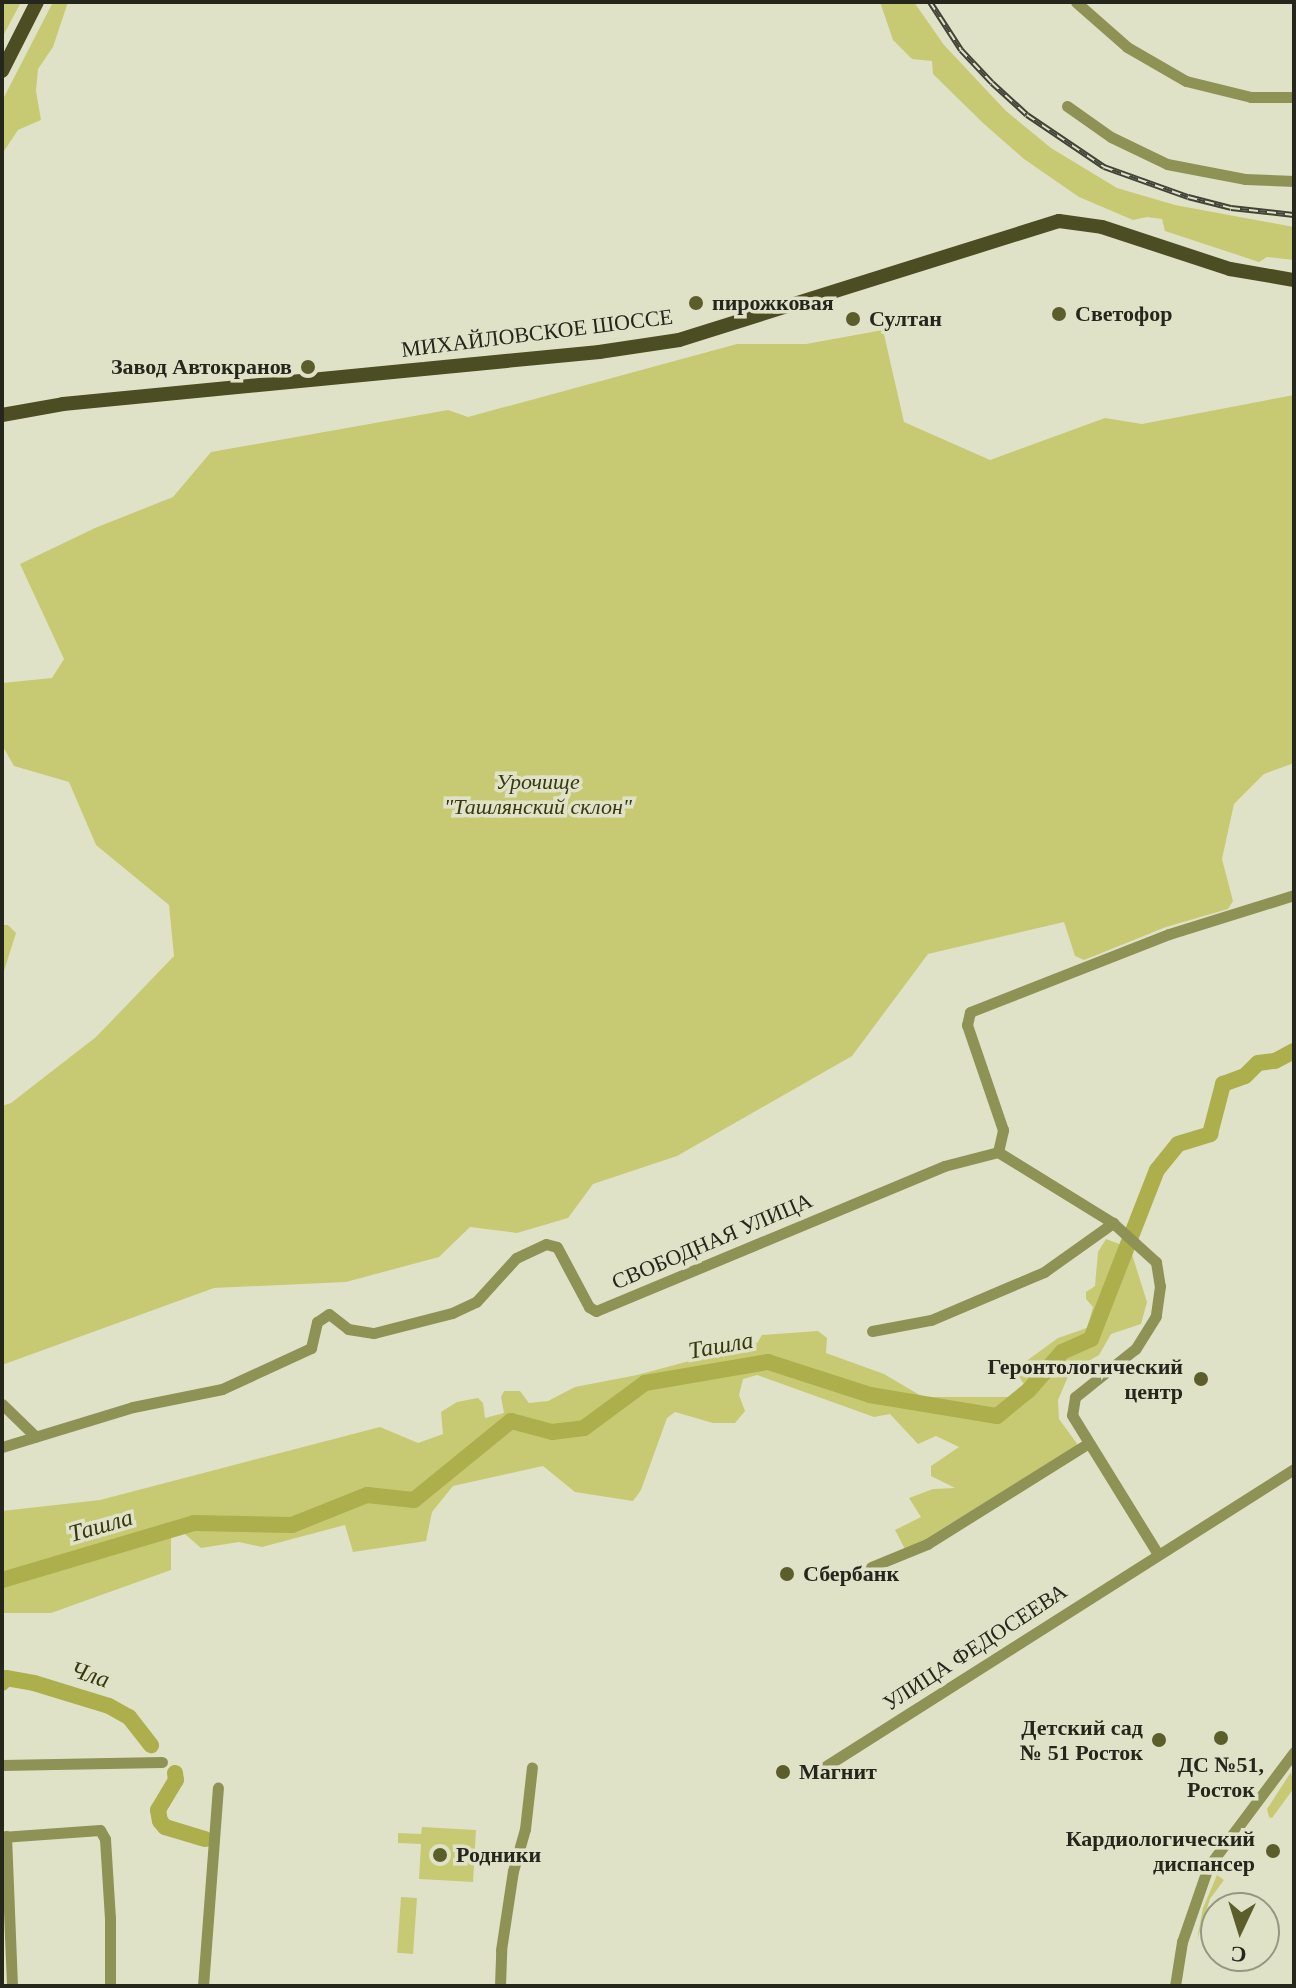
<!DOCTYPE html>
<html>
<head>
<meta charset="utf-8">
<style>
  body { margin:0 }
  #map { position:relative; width:1296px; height:1988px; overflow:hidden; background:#e0e2c8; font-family:"Times New Roman",serif }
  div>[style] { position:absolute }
  .green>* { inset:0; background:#c7ca73; transform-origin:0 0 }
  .river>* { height:16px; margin:-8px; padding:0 8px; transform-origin:8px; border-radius:8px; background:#acaf4b }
  .minor>* { height:11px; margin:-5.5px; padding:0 5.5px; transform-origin:5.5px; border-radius:5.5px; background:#8f9255 }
  .major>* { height:14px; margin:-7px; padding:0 7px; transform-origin:7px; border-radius:7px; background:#4c4d23 }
  .rail>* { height:6px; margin-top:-3px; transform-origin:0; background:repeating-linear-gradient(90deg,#e0e2c8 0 9px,#414336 0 18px); box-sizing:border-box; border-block:2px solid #414336 }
  .dots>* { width:22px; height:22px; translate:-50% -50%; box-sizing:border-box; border:4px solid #e0e2c8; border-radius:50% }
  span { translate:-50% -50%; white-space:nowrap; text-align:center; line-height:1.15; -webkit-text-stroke:7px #e0e2c8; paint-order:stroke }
  .poi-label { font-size:22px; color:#25261c; font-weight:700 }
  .left { translate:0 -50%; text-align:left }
  .right { translate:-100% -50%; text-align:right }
  .street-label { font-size:22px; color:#25261c }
  .park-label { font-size:22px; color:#38390f; font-style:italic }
  .water-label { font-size:24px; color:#36370c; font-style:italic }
  .frame { position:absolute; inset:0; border:4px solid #25261c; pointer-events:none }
  .north { position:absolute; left:1200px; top:1892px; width:80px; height:80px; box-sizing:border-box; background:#e0e2c8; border:2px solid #959783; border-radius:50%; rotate:184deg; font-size:22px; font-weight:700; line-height:32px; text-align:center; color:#25261c }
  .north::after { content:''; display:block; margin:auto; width:28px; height:36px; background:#5b5d2a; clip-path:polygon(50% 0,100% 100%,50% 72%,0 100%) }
</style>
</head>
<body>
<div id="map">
  <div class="green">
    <div style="clip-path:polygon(2px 2px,21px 2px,2px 38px)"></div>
    <div style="clip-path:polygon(53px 2px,68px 2px,53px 47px,38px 69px,36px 91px,41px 120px,18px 130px,2px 154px,2px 101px)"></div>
    <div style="clip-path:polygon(880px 2px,914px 2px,944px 45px,1006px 111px,1051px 148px,1117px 188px,1175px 205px,1294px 227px,1294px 260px,1267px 257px,1259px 262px,1165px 231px,1162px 219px,1147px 217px,1133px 220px,1079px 197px,1024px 159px,983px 123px,933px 74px,932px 61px,912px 59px,893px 40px)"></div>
    <div style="clip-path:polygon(883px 330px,904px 422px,990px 460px,1105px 418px,1142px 424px,1294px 395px,1294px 763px,1264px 774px,1234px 804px,1222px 859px,1233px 901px,1228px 909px,1166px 927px,1084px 960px,1075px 956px,1064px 922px,928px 954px,852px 1056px,677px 1156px,593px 1184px,568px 1218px,517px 1233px,470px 1227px,439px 1257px,346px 1282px,214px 1288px,2px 1365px,2px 1106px,11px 1103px,96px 1037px,174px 956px,169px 905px,96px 845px,69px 782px,14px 766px,2px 745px,2px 683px,52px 678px,64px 659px,20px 564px,95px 528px,173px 497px,211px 452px,448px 410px,468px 417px,737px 344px,806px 344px)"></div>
    <div style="clip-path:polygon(2px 925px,8px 925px,16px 933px,2px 977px)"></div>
    <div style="clip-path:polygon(1106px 1239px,1130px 1248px,1147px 1302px,1141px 1324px,1111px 1334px,1099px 1355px,1070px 1372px,1058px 1400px,1059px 1419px,1078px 1445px,906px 1551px,895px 1530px,921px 1517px,909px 1498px,933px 1489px,955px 1488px,931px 1476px,931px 1466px,959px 1447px,936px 1436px,918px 1444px,890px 1414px,874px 1417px,757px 1375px,743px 1379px,739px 1395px,745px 1411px,735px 1423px,713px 1423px,675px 1412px,667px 1418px,641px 1490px,633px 1501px,575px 1492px,543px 1466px,453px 1486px,432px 1512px,426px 1541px,353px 1552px,345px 1525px,262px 1547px,239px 1542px,201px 1548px,171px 1522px,171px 1570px,51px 1613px,2px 1613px,2px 1511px,100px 1500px,380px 1427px,418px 1443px,443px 1434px,441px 1412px,457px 1402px,478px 1398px,483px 1403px,485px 1418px,504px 1413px,501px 1397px,504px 1391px,520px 1391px,529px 1403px,548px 1401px,575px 1387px,637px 1375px,757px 1343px,762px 1335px,818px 1331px,827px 1338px,826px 1353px,884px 1374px,923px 1397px,1013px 1397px,1025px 1386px,1018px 1375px,1021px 1365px,1058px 1338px,1087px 1328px,1093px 1307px,1086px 1299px,1086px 1292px,1095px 1286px,1098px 1252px)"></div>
    <div style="clip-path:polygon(1291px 1772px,1294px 1788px,1272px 1818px,1269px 1817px,1267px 1809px)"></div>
    <div style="clip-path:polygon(422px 1827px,476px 1830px,473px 1882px,419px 1879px,421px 1844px,398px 1843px,398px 1833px,421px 1834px)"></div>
    <div style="clip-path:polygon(1217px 1875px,1224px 1880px,1210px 1899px,1197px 1940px,1203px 1908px)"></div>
    <div style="left:401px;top:1897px;width:16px;height:56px;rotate:4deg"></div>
  </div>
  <div class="river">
    <div style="left:2px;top:1580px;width:200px;rotate:-16.5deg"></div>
    <div style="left:194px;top:1523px;width:98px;rotate:1.2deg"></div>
    <div style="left:292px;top:1525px;width:81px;rotate:-21.8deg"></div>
    <div style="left:367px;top:1495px;width:47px;rotate:6.1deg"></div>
    <div style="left:414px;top:1500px;width:125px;rotate:-39.2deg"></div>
    <div style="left:511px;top:1421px;width:42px;rotate:15deg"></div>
    <div style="left:552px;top:1432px;width:32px;rotate:-7deg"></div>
    <div style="left:584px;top:1428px;width:76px;rotate:-36.4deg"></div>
    <div style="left:645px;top:1383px;width:125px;rotate:-9.7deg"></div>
    <div style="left:768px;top:1362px;width:107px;rotate:17.9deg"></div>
    <div style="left:870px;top:1395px;width:129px;rotate:9.4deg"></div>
    <div style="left:997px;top:1416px;width:41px;rotate:-39.1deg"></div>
    <div style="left:1029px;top:1390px;width:50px;rotate:-49deg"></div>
    <div style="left:1062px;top:1352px;width:32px;rotate:-24deg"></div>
    <div style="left:1091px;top:1339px;width:181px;rotate:-68.7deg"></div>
    <div style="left:1157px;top:1170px;width:33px;rotate:-51deg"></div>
    <div style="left:1178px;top:1144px;width:34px;rotate:-17deg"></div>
    <div style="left:1210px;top:1134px;width:52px;rotate:-75.4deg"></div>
    <div style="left:1223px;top:1084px;width:23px;rotate:-20deg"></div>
    <div style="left:1245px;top:1076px;width:18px;rotate:-45deg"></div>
    <div style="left:1258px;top:1063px;width:17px;rotate:-7deg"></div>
    <div style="left:1275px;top:1061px;width:21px;rotate:-28deg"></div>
    <div style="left:2px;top:1683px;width:6px;rotate:-51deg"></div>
    <div style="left:6px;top:1678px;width:28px;rotate:10deg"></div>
    <div style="left:34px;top:1683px;width:78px;rotate:17deg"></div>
    <div style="left:109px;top:1706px;width:23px;rotate:29deg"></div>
    <div style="left:129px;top:1717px;width:36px;rotate:52deg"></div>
    <div style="left:175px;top:1773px;width:7px;rotate:82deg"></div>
    <div style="left:176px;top:1780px;width:35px;rotate:121deg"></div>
    <div style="left:158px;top:1810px;width:11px;rotate:80deg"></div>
    <div style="left:160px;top:1821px;width:8px;rotate:50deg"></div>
    <div style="left:165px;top:1827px;width:42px;rotate:16.7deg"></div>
  </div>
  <div class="minor">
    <div style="left:1076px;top:2px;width:68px;rotate:41.4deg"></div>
    <div style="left:1127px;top:47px;width:68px;rotate:30deg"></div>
    <div style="left:1186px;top:81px;width:67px;rotate:13.8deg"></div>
    <div style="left:1251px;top:97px;width:43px"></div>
    <div style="left:1067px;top:106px;width:54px;rotate:35.2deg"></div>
    <div style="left:1111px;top:137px;width:62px;rotate:25.7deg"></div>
    <div style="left:1167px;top:164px;width:79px;rotate:10.9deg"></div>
    <div style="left:1245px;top:179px;width:49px;rotate:2.3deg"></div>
    <div style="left:998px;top:1152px;width:135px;rotate:31.7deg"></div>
    <div style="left:1113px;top:1223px;width:58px;rotate:42.2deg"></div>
    <div style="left:1156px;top:1262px;width:24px;rotate:81deg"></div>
    <div style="left:1160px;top:1286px;width:30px;rotate:98deg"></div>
    <div style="left:1156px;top:1316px;width:39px;rotate:122deg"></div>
    <div style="left:1135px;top:1349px;width:77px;rotate:141.3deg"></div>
    <div style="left:1075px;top:1397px;width:18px;rotate:99deg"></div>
    <div style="left:1072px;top:1415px;width:163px;rotate:58.3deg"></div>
    <div style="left:872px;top:1331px;width:60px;rotate:-10.6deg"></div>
    <div style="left:931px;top:1320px;width:123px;rotate:-23deg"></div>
    <div style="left:1044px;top:1272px;width:85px;rotate:-35.4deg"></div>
    <div style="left:2px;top:1404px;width:47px;rotate:44.1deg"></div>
    <div style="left:2px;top:1447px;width:137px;rotate:-17deg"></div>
    <div style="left:133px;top:1407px;width:91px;rotate:-11.4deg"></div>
    <div style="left:222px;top:1389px;width:98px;rotate:-24.7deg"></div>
    <div style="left:311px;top:1348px;width:27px;rotate:-77deg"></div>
    <div style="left:317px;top:1322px;width:14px;rotate:-34deg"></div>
    <div style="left:329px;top:1314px;width:24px;rotate:38deg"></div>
    <div style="left:348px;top:1329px;width:26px;rotate:9deg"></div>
    <div style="left:374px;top:1333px;width:81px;rotate:-14.4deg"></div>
    <div style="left:452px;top:1313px;width:26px;rotate:-25deg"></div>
    <div style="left:476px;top:1302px;width:59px;rotate:-47.7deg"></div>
    <div style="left:516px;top:1258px;width:33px;rotate:-25deg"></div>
    <div style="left:546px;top:1244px;width:11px;rotate:15deg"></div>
    <div style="left:557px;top:1247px;width:68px;rotate:61.9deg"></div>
    <div style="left:589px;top:1307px;width:8px;rotate:30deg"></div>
    <div style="left:596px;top:1311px;width:377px;rotate:-22.6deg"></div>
    <div style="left:944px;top:1166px;width:56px;rotate:-14.5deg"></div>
    <div style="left:998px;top:1152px;width:23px;rotate:-77deg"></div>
    <div style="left:1003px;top:1130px;width:111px;rotate:-108.9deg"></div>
    <div style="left:967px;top:1025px;width:13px;rotate:-77deg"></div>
    <div style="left:970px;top:1012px;width:214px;rotate:-21.4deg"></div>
    <div style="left:1169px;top:934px;width:131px;rotate:-17.3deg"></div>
    <div style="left:871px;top:1567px;width:61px;rotate:-22.3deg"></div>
    <div style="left:927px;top:1544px;width:189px;rotate:-32deg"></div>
    <div style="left:2px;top:1765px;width:160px;rotate:-1.1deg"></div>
    <div style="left:815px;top:1773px;width:567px;rotate:-32.4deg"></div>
    <div style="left:6px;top:1836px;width:150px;rotate:87.7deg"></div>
    <div style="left:2px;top:1837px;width:98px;rotate:-4.1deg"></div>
    <div style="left:100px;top:1830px;width:10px;rotate:61deg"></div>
    <div style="left:105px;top:1839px;width:79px;rotate:86.4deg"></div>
    <div style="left:110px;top:1918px;width:68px;rotate:90deg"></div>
    <div style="left:203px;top:1986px;width:199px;rotate:-85.7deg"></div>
    <div style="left:500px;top:1986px;width:36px;rotate:-88deg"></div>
    <div style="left:501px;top:1950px;width:80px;rotate:-81.4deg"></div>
    <div style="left:513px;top:1871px;width:44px;rotate:-74.1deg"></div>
    <div style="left:525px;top:1829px;width:62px;rotate:-83.6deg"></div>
    <div style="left:1175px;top:1986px;width:45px;rotate:-81deg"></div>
    <div style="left:1182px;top:1942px;width:79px;rotate:-70.9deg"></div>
    <div style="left:1208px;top:1867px;width:144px;rotate:-53.2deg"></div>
  </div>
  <div class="major">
    <div style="left:2px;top:71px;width:77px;rotate:-63.1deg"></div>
    <div style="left:2px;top:415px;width:62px;rotate:-10.2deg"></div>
    <div style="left:63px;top:404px;width:539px;rotate:-5.54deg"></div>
    <div style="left:599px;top:352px;width:81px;rotate:-8.5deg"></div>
    <div style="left:679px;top:340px;width:398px;rotate:-17.4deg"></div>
    <div style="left:1059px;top:221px;width:43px;rotate:7.9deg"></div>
    <div style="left:1102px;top:227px;width:135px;rotate:18.2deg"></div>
    <div style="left:1230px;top:269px;width:65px;rotate:9.8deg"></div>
  </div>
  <div class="rail">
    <div style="left:930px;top:2px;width:57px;rotate:57.1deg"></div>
    <div style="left:961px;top:50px;width:45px;rotate:46.8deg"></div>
    <div style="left:992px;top:83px;width:47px;rotate:42.4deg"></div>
    <div style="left:1027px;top:115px;width:93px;rotate:34deg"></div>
    <div style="left:1104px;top:167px;width:89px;rotate:19.7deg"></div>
    <div style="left:1188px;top:197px;width:44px;rotate:14.3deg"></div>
    <div style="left:1231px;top:208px;width:63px;rotate:6.3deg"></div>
  </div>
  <div class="dots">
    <div style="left:696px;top:303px;background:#5b5d2a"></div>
    <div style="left:1059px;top:314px;background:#5b5d2a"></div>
    <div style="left:853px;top:319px;background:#5b5d2a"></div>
    <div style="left:308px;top:367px;background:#5b5d2a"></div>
    <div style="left:1201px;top:1379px;background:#5b5d2a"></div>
    <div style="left:787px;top:1574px;background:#5b5d2a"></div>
    <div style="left:1221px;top:1738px;background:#5b5d2a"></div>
    <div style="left:1159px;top:1740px;background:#5b5d2a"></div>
    <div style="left:783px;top:1772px;background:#5b5d2a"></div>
    <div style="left:1273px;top:1851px;background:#5b5d2a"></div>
    <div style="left:440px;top:1855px;background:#5b5d2a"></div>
  </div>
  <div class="poi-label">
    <span class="left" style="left:712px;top:303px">пирожковая</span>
    <span class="left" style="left:1075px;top:314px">Светофор</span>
    <span class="left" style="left:869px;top:319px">Султан</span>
    <span class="right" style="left:292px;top:367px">Завод Автокранов</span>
    <span class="right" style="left:1183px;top:1379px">Геронтологический<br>центр</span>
    <span class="left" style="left:803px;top:1574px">Сбербанк</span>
    <span class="right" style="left:1143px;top:1740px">Детский сад<br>№ 51 Росток</span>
    <span style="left:1221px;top:1777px">ДС №51,<br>Росток</span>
    <span class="left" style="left:799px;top:1772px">Магнит</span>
    <span class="right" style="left:1255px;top:1851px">Кардиологический<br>диспансер</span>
    <span class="left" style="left:456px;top:1855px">Родники</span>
  </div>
  <div class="street-label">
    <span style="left:537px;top:333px;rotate:-7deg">МИХАЙЛОВСКОЕ ШОССЕ</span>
    <span style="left:712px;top:1241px;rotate:-23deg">СВОБОДНАЯ УЛИЦА</span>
    <span style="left:975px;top:1647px;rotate:-33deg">УЛИЦА ФЕДОСЕЕВА</span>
  </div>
  <div class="park-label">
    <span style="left:538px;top:794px">Урочище<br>"Ташлянский склон"</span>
  </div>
  <div class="water-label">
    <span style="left:721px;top:1346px;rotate:-10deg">Ташла</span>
    <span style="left:101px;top:1526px;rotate:-16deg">Ташла</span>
    <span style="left:90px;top:1675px;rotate:18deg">Чла</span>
  </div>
  <div class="frame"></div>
  <div class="north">С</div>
</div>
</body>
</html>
